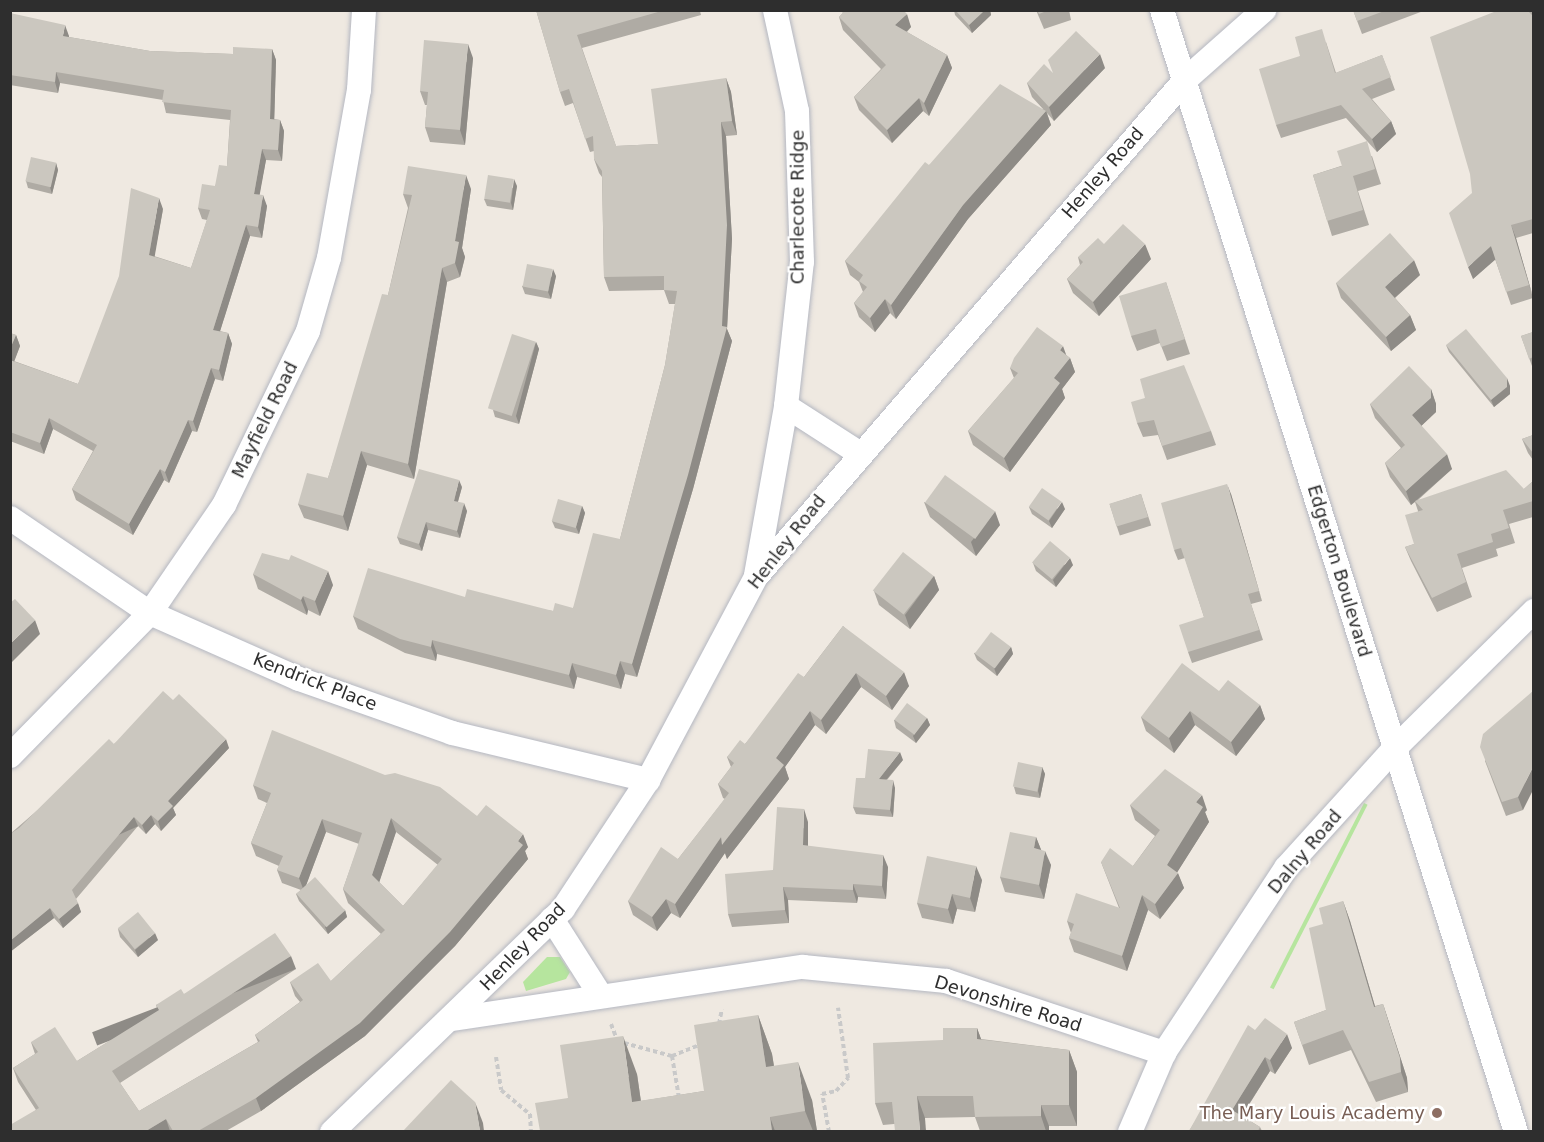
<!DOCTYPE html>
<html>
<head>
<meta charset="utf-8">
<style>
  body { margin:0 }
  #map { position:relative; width:1544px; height:1142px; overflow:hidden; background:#efe9e1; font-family:"DejaVu Sans",sans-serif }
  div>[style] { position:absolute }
  .green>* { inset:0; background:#b6e59e; transform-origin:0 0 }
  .path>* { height:4px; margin-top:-2px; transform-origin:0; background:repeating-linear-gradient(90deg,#c9c9c9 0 4.5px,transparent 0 7.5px) }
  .roads { filter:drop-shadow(0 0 2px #b4b7c1) drop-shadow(0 0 2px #b4b7c1) }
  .street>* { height:24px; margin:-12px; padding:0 12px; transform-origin:12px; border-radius:12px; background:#fff }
  .wall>* { inset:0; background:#afaba4; transform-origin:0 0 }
  .shaded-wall>* { inset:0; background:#8e8b86; transform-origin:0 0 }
  .building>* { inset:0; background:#cbc7bf; transform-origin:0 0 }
  .dots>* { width:16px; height:16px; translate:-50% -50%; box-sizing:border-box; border:3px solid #fff; border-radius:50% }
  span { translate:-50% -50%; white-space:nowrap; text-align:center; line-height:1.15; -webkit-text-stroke:4.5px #fff; paint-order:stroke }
  .street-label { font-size:18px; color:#2e2e2e }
  .education-label { font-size:18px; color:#785e54 }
  .right { translate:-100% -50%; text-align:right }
  .frame { position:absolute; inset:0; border:12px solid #2e2e2e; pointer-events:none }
</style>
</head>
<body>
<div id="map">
  <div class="green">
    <div style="left:1364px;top:803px;width:4px;height:207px;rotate:27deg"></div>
    <div style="clip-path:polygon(547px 957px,560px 957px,570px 972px,566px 979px,526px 991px,523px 982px)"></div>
  </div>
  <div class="path">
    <div style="left:611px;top:1024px;width:17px;rotate:69deg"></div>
    <div style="left:719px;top:1024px;width:15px;rotate:-79deg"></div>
    <div style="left:624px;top:1043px;width:50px;rotate:15.2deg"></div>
    <div style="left:672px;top:1056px;width:32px;rotate:-22deg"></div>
    <div style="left:672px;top:1056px;width:43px;rotate:80.5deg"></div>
    <div style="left:496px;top:1057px;width:33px;rotate:81deg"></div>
    <div style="left:501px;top:1090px;width:38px;rotate:40deg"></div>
    <div style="left:530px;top:1114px;width:18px;rotate:87deg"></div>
    <div style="left:829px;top:1132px;width:39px;rotate:-100deg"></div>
    <div style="left:822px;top:1094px;width:14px;rotate:-12deg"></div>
    <div style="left:836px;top:1091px;width:18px;rotate:-47deg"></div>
    <div style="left:848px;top:1078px;width:71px;rotate:-98.1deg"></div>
  </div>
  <div class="roads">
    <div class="street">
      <div style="left:1162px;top:10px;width:1177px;rotate:72.49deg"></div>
      <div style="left:786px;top:406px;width:87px;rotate:32.8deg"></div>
      <div style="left:10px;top:518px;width:169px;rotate:34.2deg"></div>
      <div style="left:150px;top:613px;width:163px;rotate:23.9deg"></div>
      <div style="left:299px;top:679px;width:162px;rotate:19.4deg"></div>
      <div style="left:452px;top:733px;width:202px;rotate:13.5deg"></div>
      <div style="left:756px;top:575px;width:172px;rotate:-79.9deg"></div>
      <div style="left:786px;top:406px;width:145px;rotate:-83.7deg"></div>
      <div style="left:802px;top:262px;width:151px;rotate:-91.9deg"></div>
      <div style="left:797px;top:111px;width:103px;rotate:-102.3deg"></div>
      <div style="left:10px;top:756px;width:200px;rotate:-45.6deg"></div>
      <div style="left:150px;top:613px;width:131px;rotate:-55.6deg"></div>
      <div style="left:224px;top:505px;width:193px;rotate:-64.2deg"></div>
      <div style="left:308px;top:331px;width:76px;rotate:-74deg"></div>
      <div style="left:329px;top:258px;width:171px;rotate:-79.9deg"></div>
      <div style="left:359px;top:90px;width:80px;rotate:-86.4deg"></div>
      <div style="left:552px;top:919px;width:88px;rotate:57.6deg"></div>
      <div style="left:453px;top:1019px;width:354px;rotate:-8.5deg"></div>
      <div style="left:803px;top:967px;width:144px;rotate:5.6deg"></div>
      <div style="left:946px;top:981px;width:230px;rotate:18.3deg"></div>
      <div style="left:332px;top:1132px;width:321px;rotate:-44deg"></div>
      <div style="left:563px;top:909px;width:154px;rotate:-56.6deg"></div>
      <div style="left:648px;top:780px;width:230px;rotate:-62deg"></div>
      <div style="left:756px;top:577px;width:657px;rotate:-49.2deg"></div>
      <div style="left:1185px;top:80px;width:106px;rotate:-41.5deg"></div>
      <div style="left:1130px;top:1132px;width:86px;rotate:-66.7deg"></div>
      <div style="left:1164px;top:1053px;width:222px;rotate:-56.6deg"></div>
      <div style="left:1286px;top:868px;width:161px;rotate:-47.8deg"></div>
      <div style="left:1394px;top:749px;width:197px;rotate:-44.6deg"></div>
    </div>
  </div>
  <div class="wall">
    <div style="clip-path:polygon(536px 10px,702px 10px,700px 11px,701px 15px,582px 48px,616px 146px,658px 144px,726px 78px,731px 92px,737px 135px,726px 136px,732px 239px,727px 329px,732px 341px,693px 489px,637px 677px,625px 674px,621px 689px,577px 677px,574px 689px,437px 654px,436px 661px,405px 653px,358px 629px,353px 616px,465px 597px,553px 611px,573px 608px,620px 539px,665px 365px,675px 304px,669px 304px,664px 290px,609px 291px,604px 277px,602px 177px,599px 173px,594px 159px,594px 151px,590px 152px,573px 103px,565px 106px,560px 92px)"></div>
    <div style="clip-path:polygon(841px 10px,903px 10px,911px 27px,907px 32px,947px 55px,952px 68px,929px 116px,923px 111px,892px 143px,859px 110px,854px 97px,881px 69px,843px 30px,839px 17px,843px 13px)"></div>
    <div style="clip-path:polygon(954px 10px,990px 10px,991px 15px,972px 33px,955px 15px)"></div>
    <div style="clip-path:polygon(1036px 10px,1069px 10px,1071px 20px,1044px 29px)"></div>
    <div style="clip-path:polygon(1353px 10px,1426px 10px,1362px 34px)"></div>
    <div style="clip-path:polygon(1499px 10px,1533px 10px,1533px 233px,1516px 238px,1533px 298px,1511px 305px,1495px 259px,1473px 279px,1472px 193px)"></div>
    <div style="clip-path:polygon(10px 13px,69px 36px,69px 37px,150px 51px,233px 54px,272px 49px,276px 60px,274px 119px,280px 120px,284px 131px,282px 161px,266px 160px,259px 195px,267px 206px,262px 238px,250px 236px,220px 331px,228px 333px,232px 344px,223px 381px,215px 379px,197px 432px,192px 431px,169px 483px,164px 480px,133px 535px,76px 500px,72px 489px,93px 451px,53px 429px,44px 454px,10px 441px,10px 333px,16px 335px,20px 346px,14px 361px,78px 384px,163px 209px,154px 256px,191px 268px,207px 220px,202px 219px,198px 208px,215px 186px,227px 166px,230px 120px,166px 113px,163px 100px,60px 83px,58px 93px,10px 85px)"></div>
    <div style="clip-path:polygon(1326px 42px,1336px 73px,1382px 55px,1395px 90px,1372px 99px,1391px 121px,1396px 134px,1377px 152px,1346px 118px,1281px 138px,1276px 125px,1300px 56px)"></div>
    <div style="clip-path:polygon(473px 58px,465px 145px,430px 142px,425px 127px,427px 105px,425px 105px,420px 91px)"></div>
    <div style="clip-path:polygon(1105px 68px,1054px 121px,1047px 113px,1051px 125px,968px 219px,896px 319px,890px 313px,875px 332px,859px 317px,854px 303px,863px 292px,859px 282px,850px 275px,845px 261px,929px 165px,1043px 109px,1032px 97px,1027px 83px,1053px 73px)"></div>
    <div style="clip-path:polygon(1372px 156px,1381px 184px,1358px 191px,1369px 225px,1332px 236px,1313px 175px)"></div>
    <div style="clip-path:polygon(56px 163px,58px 170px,52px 194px,28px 188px,26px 181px)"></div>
    <div style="clip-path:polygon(517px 186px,513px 210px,487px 206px,484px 199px)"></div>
    <div style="clip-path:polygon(471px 189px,462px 248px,465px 257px,460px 277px,447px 282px,414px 479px,367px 465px,348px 531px,304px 518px,298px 504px,328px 478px,388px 295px,408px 208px,403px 194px)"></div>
    <div style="clip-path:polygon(1078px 257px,1151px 259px,1099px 316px,1073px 293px,1067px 279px,1080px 265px)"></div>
    <div style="clip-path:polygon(1420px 275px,1395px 298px,1410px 315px,1416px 330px,1391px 351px,1341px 298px,1336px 283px)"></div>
    <div style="clip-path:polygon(556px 276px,551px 299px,525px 294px,522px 286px)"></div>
    <div style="clip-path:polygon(1166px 282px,1190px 354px,1167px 361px,1160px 343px,1137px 351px,1131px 336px)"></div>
    <div style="clip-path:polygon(1533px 332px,1533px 366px,1532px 366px,1521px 336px)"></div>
    <div style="clip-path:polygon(536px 342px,539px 349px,519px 424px,495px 417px,493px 410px)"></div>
    <div style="clip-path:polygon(1446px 345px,1510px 386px,1510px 394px,1494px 407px,1449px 352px)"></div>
    <div style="clip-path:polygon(1066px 355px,1070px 358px,1075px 372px,1062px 389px,1065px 398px,1010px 472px,973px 445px,968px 431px,1014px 378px,1010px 368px)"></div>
    <div style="clip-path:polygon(1431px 389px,1436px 404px,1436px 412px,1421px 426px,1452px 469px,1418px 500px,1524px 489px,1533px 481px,1533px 517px,1509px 524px,1515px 543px,1496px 549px,1498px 556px,1462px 568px,1472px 597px,1437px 612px,1411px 561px,1405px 547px,1414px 544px,1418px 511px,1415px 502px,1411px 505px,1390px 477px,1385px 463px,1401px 448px,1375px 418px,1370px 404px)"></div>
    <div style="clip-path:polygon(1145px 398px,1211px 431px,1216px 445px,1167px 460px,1158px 435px,1143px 437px,1137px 423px)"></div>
    <div style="clip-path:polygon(1533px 435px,1533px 460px,1528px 453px,1522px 439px)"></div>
    <div style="clip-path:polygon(462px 487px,458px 502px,467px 511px,460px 538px,428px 530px,422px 551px,400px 544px,397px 537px)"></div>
    <div style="left:1141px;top:494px;width:33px;height:33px;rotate:72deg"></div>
    <div style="clip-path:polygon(1231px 494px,1262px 601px,1251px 604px,1263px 640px,1192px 663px,1188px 652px,1204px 617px,1185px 558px,1178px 560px,1174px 550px)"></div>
    <div style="clip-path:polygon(924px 502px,1000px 525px,976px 556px,930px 517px)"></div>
    <div style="clip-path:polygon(582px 506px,585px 513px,579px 534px,555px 528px,552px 521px)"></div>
    <div style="clip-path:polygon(1029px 507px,1065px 509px,1052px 528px,1032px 514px)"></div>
    <div style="clip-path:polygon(1033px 563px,1073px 565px,1056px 587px,1036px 571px)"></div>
    <div style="clip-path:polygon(253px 574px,333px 585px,320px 616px,308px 610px,307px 615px,258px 589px)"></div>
    <div style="clip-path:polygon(934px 576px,939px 590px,910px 629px,879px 605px,874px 591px)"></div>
    <div style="clip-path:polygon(843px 626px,909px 686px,892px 710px,861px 687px,826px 734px,815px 725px,785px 767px,789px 779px,727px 859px,725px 853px,680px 918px,671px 913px,657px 931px,633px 915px,628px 901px,678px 859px,725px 799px,723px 798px,718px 784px,731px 767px,727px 757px,745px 744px,804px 677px)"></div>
    <div style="clip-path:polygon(1011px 647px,1013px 654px,997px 676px,977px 660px,974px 653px)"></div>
    <div style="clip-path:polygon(1219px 691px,1260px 705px,1265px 719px,1236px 756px,1195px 725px,1174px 753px,1146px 731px,1141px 717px)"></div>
    <div style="clip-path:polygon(1533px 691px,1523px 810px,1506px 816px,1485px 761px)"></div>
    <div style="clip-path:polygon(173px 700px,229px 748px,173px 808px,176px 815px,161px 831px,155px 824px,146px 834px,138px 826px,76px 899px,81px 912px,63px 928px,54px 918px,10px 952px,10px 834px,114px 744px)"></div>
    <div style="clip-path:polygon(927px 718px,930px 725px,916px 743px,896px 728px,894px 720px)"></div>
    <div style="clip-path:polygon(903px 760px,887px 780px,895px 788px,893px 817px,856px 814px,853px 807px,865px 778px)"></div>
    <div style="clip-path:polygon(1042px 767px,1045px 774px,1040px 798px,1016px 794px,1014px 787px)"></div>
    <div style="clip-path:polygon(evenodd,253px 785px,477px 816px,528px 847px,525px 851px,528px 859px,455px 946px,365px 1036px,261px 1111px,226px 1131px,10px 1131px,36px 1110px,18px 1082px,13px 1068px,35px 1054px,31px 1042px,77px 1061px,158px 1011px,156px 1005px,184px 994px,296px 969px,120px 1083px,139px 1111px,258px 1042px,255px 1035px,300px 1002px,295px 996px,290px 982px,331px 981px,381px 934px,348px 903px,343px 889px,359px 844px,326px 832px,306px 885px,345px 910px,347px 917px,328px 934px,299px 901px,296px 894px,301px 890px,282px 883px,277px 870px,279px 866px,256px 856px,251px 843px,267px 803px,258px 799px,253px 785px,396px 832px,438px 865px,403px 906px,379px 882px,396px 832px)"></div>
    <div style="clip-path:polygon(1130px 805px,1207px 810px,1205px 812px,1209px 822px,1177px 872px,1184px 888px,1160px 919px,1148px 910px,1127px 971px,1074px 952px,1069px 938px,1071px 933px,1067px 921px,1119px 908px,1101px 862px,1133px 866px,1155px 836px,1135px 820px)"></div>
    <div style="clip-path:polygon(808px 822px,808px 846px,888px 867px,886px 899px,858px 897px,857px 903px,788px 900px,789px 923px,732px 927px,728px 914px,773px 870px)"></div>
    <div style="clip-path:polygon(1036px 837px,1041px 850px,1051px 865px,1044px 899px,1005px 892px,1000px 877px)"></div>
    <div style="clip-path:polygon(982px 880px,975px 912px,957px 909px,953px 924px,922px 918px,917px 903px)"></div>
    <div style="clip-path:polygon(1343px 901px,1350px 921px,1375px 1006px,1383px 1004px,1407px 1078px,1408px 1092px,1376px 1102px,1351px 1050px,1309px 1065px,1294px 1022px,1326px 1010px,1323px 924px)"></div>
    <div style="clip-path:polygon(118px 929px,158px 940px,138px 957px,120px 937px)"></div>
    <div style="clip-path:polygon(758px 1015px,772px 1054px,774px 1066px,812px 1100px,817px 1131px,540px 1131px,568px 1098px,637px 1074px,641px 1101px,704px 1091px)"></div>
    <div style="clip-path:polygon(977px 1028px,981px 1039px,1069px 1050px,1077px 1072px,1077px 1126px,1049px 1126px,1049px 1131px,980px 1131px,975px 1117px,925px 1118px,894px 1124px,883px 1125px,875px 1103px,943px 1040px)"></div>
    <div style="clip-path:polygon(1255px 1030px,1292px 1048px,1275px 1074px,1270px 1071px,1242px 1116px,1260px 1127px,1262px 1131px,1189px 1131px)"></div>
  </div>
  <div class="shaded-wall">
    <div style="clip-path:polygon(985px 10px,990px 10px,991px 15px,972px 33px,969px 25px)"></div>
    <div style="clip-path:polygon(907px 14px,911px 27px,900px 38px,895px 25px)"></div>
    <div style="clip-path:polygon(65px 25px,69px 36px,67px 47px,63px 36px)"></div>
    <div style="clip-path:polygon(468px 44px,473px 58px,465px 145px,460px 130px)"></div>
    <div style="clip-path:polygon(272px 49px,276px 60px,274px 130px,270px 119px)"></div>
    <div style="clip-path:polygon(1100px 54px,1105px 68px,1054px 121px,1049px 107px)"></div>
    <div style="clip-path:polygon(947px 55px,952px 68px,929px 116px,924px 103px)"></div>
    <div style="clip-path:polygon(56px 72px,60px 83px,58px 93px,55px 82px)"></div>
    <div style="clip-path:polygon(726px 78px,731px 92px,737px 135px,732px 121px)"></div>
    <div style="clip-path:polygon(919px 98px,923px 111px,892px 143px,887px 130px)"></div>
    <div style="clip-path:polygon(1046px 111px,1051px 125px,968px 219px,896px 319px,891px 305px,963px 205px)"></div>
    <div style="clip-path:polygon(280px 120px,284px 131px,282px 161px,278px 150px)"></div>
    <div style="clip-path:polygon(1391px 121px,1396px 134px,1377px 152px,1372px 139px)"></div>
    <div style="clip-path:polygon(721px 122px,726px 136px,732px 239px,727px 329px,732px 341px,693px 489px,637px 677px,632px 664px,722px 326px)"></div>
    <div style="clip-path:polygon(262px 149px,266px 160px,258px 204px,254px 194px)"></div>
    <div style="clip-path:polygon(56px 163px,58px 170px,52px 194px,50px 187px)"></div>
    <div style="clip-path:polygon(466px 175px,471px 189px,462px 248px,465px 257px,460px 277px,455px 263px,455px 241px)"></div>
    <div style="clip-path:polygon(514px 179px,517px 186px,513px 210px,511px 203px)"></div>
    <div style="clip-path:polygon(263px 195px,267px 206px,262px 238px,258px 227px)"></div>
    <div style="clip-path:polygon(159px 198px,163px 209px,153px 266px,149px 255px)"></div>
    <div style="clip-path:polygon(246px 225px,250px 236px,217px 341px,213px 330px)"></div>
    <div style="clip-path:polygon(1511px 225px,1516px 238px,1533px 297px,1529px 285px)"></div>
    <div style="clip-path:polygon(1145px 244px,1151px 259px,1099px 316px,1093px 302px)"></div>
    <div style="clip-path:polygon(1491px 246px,1496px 259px,1473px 279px,1468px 267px)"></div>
    <div style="clip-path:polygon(1414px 260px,1420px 275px,1390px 302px,1385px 287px)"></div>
    <div style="clip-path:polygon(442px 268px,447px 282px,414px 479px,408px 464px)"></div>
    <div style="clip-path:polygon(553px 269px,556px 276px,551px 299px,548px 292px)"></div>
    <div style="clip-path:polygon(885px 299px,890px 313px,875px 332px,870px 318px)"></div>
    <div style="clip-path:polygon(1410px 315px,1416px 330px,1391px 351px,1386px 337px)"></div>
    <div style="clip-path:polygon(228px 333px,232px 344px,223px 381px,219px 370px)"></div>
    <div style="clip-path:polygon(16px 335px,20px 346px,11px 370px,10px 349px)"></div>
    <div style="clip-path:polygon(536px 342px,539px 349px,519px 424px,516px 416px)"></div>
    <div style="clip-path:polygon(1063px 346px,1068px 360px,1070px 358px,1075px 372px,1062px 389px,1065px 398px,1010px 472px,1004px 458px,1054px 378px,1060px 350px)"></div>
    <div style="clip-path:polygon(211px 368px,215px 379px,197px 432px,193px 421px)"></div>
    <div style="clip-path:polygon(1507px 378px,1510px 386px,1510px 394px,1494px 407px,1491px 400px)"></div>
    <div style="clip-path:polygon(1431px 389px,1436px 404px,1436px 412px,1417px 430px,1412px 415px)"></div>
    <div style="clip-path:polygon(49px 418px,53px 429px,44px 454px,40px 443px)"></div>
    <div style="clip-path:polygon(188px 420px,192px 431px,169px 483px,165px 472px)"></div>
    <div style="clip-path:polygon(361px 451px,367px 465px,348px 531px,343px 516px)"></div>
    <div style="clip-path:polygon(1447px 454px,1452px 469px,1411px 505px,1406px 491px)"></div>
    <div style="clip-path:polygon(160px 469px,164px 480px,133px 535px,129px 524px)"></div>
    <div style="clip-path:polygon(459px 480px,462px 487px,456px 508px,454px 501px)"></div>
    <div style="clip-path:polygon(1227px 484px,1231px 494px,1262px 601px,1259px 591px)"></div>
    <div style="clip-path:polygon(1062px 502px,1065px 509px,1052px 528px,1049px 521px)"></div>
    <div style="clip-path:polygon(464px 503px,467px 511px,460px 538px,457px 531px)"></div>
    <div style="clip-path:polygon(582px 506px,585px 513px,579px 534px,576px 527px)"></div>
    <div style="clip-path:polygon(995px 511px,1000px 525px,976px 556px,971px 542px)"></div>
    <div style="clip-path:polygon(426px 522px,428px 530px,422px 551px,419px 544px)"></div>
    <div style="clip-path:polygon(1070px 558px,1073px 565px,1056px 587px,1053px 580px)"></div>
    <div style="clip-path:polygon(328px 571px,333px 585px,320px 616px,315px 601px)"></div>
    <div style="clip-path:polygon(934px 576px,939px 590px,910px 629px,905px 615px)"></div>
    <div style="clip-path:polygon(303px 596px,308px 610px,307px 615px,301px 600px)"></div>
    <div style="clip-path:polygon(35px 620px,40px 634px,10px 664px,10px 644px)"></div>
    <div style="clip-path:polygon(432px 640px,437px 654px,436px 661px,431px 647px)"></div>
    <div style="clip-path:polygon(1011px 647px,1013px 654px,997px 676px,994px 668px)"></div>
    <div style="clip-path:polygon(620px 661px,625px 674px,621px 689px,616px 675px)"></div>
    <div style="clip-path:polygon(572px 663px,577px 677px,574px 689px,569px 675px)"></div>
    <div style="clip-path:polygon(904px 672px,909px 686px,892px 710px,886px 696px)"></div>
    <div style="clip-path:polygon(856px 673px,861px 687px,826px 734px,821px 720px)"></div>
    <div style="clip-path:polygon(1260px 705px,1265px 719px,1236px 756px,1231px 742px)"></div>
    <div style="clip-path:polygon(810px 711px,815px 725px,785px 767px,789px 779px,727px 859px,725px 853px,680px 918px,675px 904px,776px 758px)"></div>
    <div style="clip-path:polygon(1190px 711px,1195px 725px,1174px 753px,1169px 738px)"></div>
    <div style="clip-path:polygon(927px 718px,930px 725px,916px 743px,913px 736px)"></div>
    <div style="clip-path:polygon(226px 739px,229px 748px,173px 808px,176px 815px,161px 831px,158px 821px,168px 801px)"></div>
    <div style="clip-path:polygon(900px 752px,903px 760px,881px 786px,879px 779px)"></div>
    <div style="clip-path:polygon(1042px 767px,1045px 774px,1040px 798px,1038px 791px)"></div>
    <div style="clip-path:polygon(1533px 767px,1533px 790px,1523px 810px,1518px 797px)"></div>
    <div style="clip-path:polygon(893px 780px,895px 788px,893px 817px,890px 810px)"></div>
    <div style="clip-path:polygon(1202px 795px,1207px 810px,1205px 812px,1209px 822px,1173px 879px,1167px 865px,1196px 802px)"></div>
    <div style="clip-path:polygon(804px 809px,808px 822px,808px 858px,803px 845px)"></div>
    <div style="clip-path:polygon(151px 815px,155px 824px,146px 834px,142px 825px)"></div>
    <div style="left:134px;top:817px;width:10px;height:96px;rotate:66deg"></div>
    <div style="clip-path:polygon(391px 818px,396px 832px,377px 889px,372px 875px)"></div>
    <div style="clip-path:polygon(322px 819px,326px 832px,304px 891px,299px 878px)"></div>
    <div style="clip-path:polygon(523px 834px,528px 847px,525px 851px,528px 859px,455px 946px,365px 1036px,261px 1111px,256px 1098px,518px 841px)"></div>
    <div style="clip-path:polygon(1036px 837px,1042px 852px,1034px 848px)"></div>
    <div style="clip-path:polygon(1045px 851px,1051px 865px,1044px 899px,1039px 885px)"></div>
    <div style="clip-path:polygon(883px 855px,888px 867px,886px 899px,882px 886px)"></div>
    <div style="clip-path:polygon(976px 866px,982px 880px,975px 912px,970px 898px)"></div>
    <div style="clip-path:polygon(1178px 873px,1184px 888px,1160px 919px,1155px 904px)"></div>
    <div style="clip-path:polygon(853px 884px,858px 897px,857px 903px,853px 890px)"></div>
    <div style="clip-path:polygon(783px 887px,788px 900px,789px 923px,785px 910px)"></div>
    <div style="clip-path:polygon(952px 894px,957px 909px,953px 924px,948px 909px)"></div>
    <div style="clip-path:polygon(1142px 895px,1148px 910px,1127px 971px,1122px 956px)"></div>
    <div style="clip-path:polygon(666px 899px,671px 913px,657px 931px,652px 917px)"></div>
    <div style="clip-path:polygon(1343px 901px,1350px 921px,1381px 1027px,1374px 1007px)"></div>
    <div style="clip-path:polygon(78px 903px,81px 912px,63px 928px,59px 919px)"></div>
    <div style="clip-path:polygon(50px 908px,54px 918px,10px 952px,10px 941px)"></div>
    <div style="clip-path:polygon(345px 910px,347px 917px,328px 934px,325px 927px)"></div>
    <div style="clip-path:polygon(155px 933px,158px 940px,138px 957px,135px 950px)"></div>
    <div style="left:291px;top:956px;width:14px;height:213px;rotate:69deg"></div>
    <div style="clip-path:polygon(1383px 1004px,1407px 1078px,1408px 1092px,1401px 1072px)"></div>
    <div style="clip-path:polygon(758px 1015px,772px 1054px,780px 1105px,766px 1067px)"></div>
    <div style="clip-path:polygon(977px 1028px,985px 1050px,977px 1039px)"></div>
    <div style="clip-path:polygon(1287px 1034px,1292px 1048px,1275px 1074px,1270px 1060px)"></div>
    <div style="clip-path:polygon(623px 1036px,637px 1074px,645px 1131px,632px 1102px)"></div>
    <div style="clip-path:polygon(1069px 1050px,1077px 1072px,1077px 1126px,1069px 1105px)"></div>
    <div style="clip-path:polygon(1265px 1057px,1270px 1071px,1237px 1123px,1232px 1110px)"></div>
    <div style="clip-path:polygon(798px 1062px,812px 1100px,817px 1131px,813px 1131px,805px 1111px)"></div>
    <div style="clip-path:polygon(917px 1096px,925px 1118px,926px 1131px,920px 1131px)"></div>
    <div style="clip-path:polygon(475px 1102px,483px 1123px,484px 1131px,480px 1131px)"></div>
    <div style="clip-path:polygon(1041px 1105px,1049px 1126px,1049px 1131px,1046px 1131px,1041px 1116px)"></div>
    <div style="clip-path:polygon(770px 1117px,775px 1131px,772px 1131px)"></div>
    <div style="clip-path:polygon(166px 1119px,170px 1131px,146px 1131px)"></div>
  </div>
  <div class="building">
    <div style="clip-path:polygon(536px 10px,665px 10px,577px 35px,616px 146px,658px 144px,651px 89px,726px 78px,732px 121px,721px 122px,727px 225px,722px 326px,727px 327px,688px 475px,632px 664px,620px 661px,616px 675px,572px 663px,569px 675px,432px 640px,431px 647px,400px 639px,353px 616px,368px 568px,465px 597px,467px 589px,553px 611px,555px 603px,573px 608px,593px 533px,620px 539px,665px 365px,677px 291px,664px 290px,664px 276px,604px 277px,602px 171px,594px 159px,593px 136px,585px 139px,569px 89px,560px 92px)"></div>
    <div style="clip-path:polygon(845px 10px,903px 10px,907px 14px,895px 25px,947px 55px,924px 103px,919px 98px,887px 130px,854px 97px,886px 65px,839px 17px)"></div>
    <div style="clip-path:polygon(955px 10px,985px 10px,969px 25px)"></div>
    <div style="clip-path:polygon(1037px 10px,1049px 10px,1039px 14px)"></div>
    <div style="clip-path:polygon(1353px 10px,1387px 10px,1357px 21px)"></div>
    <div style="clip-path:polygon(1499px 10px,1527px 10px,1533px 16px,1533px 219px,1511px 225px,1529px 285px,1506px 292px,1491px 246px,1468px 267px,1449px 213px,1472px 193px,1470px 174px,1430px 37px)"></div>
    <div style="clip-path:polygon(10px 13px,65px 25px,63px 36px,150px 51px,233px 54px,233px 47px,272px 49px,270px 119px,280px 120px,278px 150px,262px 149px,254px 194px,263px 195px,258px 227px,246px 225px,213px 330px,228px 333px,219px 370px,211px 368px,193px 421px,188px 420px,165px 472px,160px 469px,129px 524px,72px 489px,97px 445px,49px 418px,40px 443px,10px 432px,10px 360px,78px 384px,119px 276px,131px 188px,159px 198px,149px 255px,191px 268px,210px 210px,198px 208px,202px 184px,215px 186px,219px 165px,227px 166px,231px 110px,162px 102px,164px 90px,56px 72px,55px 82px,10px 75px)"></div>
    <div style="clip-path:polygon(1322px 29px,1335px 73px,1382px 55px,1391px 77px,1362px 89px,1391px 121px,1372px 139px,1341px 105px,1276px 125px,1259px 69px,1300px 56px,1295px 37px)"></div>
    <div style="clip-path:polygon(1076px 31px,1100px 54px,1049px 107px,1027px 83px,1044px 64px,1053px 73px,1048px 60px)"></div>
    <div style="clip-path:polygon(424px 40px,468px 44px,460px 130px,425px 127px,428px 92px,420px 91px)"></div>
    <div style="clip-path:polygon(1000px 84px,1046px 111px,963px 205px,891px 305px,885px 299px,870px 318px,854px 303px,867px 287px,859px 281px,863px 275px,845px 261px,925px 162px,929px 165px)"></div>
    <div style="clip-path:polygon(1367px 141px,1375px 169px,1353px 176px,1363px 210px,1327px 221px,1313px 175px,1342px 166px,1337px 151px)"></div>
    <div style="left:31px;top:157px;width:26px;height:25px;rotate:13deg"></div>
    <div style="clip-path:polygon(408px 166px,466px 175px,455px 241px,459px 242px,455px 263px,442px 268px,408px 464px,361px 451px,343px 516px,298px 504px,307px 473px,328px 478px,382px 294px,388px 295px,412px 195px,403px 194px)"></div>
    <div style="left:488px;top:175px;width:26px;height:24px;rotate:9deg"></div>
    <div style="clip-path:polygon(1123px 224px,1145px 244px,1093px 302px,1067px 279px,1083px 262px,1078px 257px,1098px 238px,1104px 244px)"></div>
    <div style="clip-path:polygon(1390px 233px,1414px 260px,1385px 287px,1410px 315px,1386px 337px,1336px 283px)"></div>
    <div style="left:527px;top:264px;width:26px;height:23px;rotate:11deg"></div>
    <div style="clip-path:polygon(1166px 282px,1185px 339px,1161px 347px,1156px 329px,1131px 336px,1119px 296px)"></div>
    <div style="clip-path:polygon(1037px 327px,1063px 346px,1060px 350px,1070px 358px,1054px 378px,1060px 383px,1004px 458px,968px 431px,1018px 373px,1010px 368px,1014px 358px)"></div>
    <div style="clip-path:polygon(1466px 329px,1507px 378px,1507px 387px,1491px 400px,1446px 345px)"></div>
    <div style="clip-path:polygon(1533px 332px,1533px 357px,1529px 359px,1521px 336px)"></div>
    <div style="clip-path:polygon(10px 333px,16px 335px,10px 349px)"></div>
    <div style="left:512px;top:334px;width:25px;height:78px;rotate:18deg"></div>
    <div style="clip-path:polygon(1184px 365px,1211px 431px,1162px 446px,1154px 420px,1137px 423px,1131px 402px,1145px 398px,1140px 379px)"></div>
    <div style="clip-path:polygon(1409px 366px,1431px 389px,1431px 398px,1412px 415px,1447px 454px,1406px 491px,1385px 463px,1405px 445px,1370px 404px)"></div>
    <div style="clip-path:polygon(1533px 435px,1533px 453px,1522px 439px)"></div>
    <div style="clip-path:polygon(419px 469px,459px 480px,454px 501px,464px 503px,457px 531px,426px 522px,419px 544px,397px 537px)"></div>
    <div style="clip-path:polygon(1506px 470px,1524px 489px,1533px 481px,1533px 501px,1503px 510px,1509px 528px,1491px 534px,1493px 542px,1457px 554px,1466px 582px,1432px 598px,1405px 547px,1414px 544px,1405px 515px,1423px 510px,1415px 501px)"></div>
    <div style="left:945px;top:475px;width:62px;height:34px;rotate:36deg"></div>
    <div style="clip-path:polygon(1227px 484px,1259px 591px,1248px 594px,1259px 630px,1188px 652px,1179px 625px,1204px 617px,1181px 548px,1174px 550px,1161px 503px)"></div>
    <div style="left:1042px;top:488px;width:24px;height:23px;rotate:35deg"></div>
    <div style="left:1141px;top:494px;width:24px;height:33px;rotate:73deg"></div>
    <div style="left:558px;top:499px;width:25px;height:23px;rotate:16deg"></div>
    <div style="left:1050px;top:541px;width:26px;height:28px;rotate:40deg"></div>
    <div style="left:903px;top:552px;width:39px;height:49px;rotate:38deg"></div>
    <div style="clip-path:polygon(262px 553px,289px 560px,291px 555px,328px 571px,315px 601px,303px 596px,301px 600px,253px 574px)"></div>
    <div style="clip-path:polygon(15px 599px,35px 620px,10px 644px,10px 603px)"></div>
    <div style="clip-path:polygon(843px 626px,904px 672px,886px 696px,856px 673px,821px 720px,810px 711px,776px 758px,784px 765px,722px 845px,721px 837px,675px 904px,666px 899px,652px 917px,628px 901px,661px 847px,678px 859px,729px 793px,718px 784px,734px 763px,727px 757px,740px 740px,745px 744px,798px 673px,804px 677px)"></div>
    <div style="left:991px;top:632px;width:25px;height:27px;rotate:37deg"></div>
    <div style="clip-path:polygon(1182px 663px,1219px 691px,1228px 680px,1260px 705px,1231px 742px,1190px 711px,1169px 738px,1141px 717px)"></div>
    <div style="clip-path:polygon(163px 691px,173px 700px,179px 694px,226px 739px,168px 801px,173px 806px,158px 821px,151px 815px,142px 825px,134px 817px,72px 890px,78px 903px,59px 919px,50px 908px,10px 941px,10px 834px,19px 828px,109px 739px,114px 744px)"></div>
    <div style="clip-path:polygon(1533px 691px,1533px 767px,1518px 797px,1502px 802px,1480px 747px,1483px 734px)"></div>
    <div style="left:907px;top:703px;width:25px;height:21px;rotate:37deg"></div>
    <div style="clip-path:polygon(evenodd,272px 730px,385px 775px,395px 773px,440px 787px,477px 816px,486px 805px,523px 834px,518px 841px,523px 845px,450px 932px,360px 1023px,256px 1098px,198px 1131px,173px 1131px,166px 1119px,146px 1131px,10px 1131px,10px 1125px,39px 1108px,13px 1068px,38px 1052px,31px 1042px,55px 1027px,77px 1061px,159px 1010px,156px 1005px,181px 989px,184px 994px,275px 933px,291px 956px,112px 1071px,139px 1111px,260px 1041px,255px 1035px,303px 1000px,290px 982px,318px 963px,331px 981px,385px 930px,343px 889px,362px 833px,322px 819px,299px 878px,277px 870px,283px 856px,251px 843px,271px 793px,253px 785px,272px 730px,391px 818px,442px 859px,403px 906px,372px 875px,391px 818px)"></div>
    <div style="clip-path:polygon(868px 749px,900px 752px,879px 779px,893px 780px,890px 810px,853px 807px,856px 778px,865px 778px)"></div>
    <div style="left:1018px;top:762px;width:25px;height:25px;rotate:12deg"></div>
    <div style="clip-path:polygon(1165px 769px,1202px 795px,1196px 802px,1203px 807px,1167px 865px,1178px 873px,1155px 904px,1142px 895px,1122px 956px,1069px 938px,1074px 924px,1067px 921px,1076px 893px,1120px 908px,1101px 862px,1110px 848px,1133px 866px,1160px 830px,1130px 805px)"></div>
    <div style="clip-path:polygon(777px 807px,804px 809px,803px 845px,883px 855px,882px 886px,853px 884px,853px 890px,783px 887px,785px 910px,728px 914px,725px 874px,773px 870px)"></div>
    <div style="clip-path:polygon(1010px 832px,1036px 837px,1034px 848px,1045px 851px,1039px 885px,1000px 877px)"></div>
    <div style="clip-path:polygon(927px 856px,976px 866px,970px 898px,952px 894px,948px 909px,917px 903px)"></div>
    <div style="left:315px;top:877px;width:45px;height:25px;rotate:48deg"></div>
    <div style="clip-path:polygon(1343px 901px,1374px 1007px,1383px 1004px,1400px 1058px,1401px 1072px,1369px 1082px,1343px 1030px,1302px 1045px,1294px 1022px,1326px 1010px,1309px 928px,1323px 924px,1319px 908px)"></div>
    <div style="left:138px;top:912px;width:27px;height:26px;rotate:51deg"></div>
    <div style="clip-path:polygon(758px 1015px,766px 1067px,798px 1062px,805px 1111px,770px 1117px,772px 1131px,540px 1131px,535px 1103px,568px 1098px,560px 1045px,623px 1036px,632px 1102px,672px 1096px,704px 1091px,694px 1025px)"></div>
    <div style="clip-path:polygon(1265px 1018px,1287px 1034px,1270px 1060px,1265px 1057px,1232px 1110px,1260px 1127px,1258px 1131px,1189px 1131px,1248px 1025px,1255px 1030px)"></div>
    <div style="clip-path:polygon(943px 1028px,977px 1028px,977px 1039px,1069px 1050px,1069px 1105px,1041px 1105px,1041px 1116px,975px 1117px,973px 1096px,917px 1096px,920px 1131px,895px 1131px,892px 1102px,875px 1103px,873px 1043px,943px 1040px)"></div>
    <div style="clip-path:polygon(451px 1080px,475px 1102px,480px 1131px,403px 1131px)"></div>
  </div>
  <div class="dots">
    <div style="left:1437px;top:1113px;background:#8d6e63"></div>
  </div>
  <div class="street-label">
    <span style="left:1103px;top:173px;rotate:-49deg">Henley Road</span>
    <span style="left:798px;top:207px;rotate:-90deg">Charlecote Ridge</span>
    <span style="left:265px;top:420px;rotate:-64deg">Mayfield Road</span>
    <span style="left:787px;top:542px;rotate:-52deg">Henley Road</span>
    <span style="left:1339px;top:571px;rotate:73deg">Edgerton Boulevard</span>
    <span style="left:315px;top:682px;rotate:21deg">Kendrick Place</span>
    <span style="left:1305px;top:852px;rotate:-50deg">Dalny Road</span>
    <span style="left:523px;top:947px;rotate:-46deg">Henley Road</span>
    <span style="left:1008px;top:1004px;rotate:17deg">Devonshire Road</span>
  </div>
  <div class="education-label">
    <span class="right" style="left:1425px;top:1113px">The Mary Louis Academy</span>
  </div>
  <div class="frame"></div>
</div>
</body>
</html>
